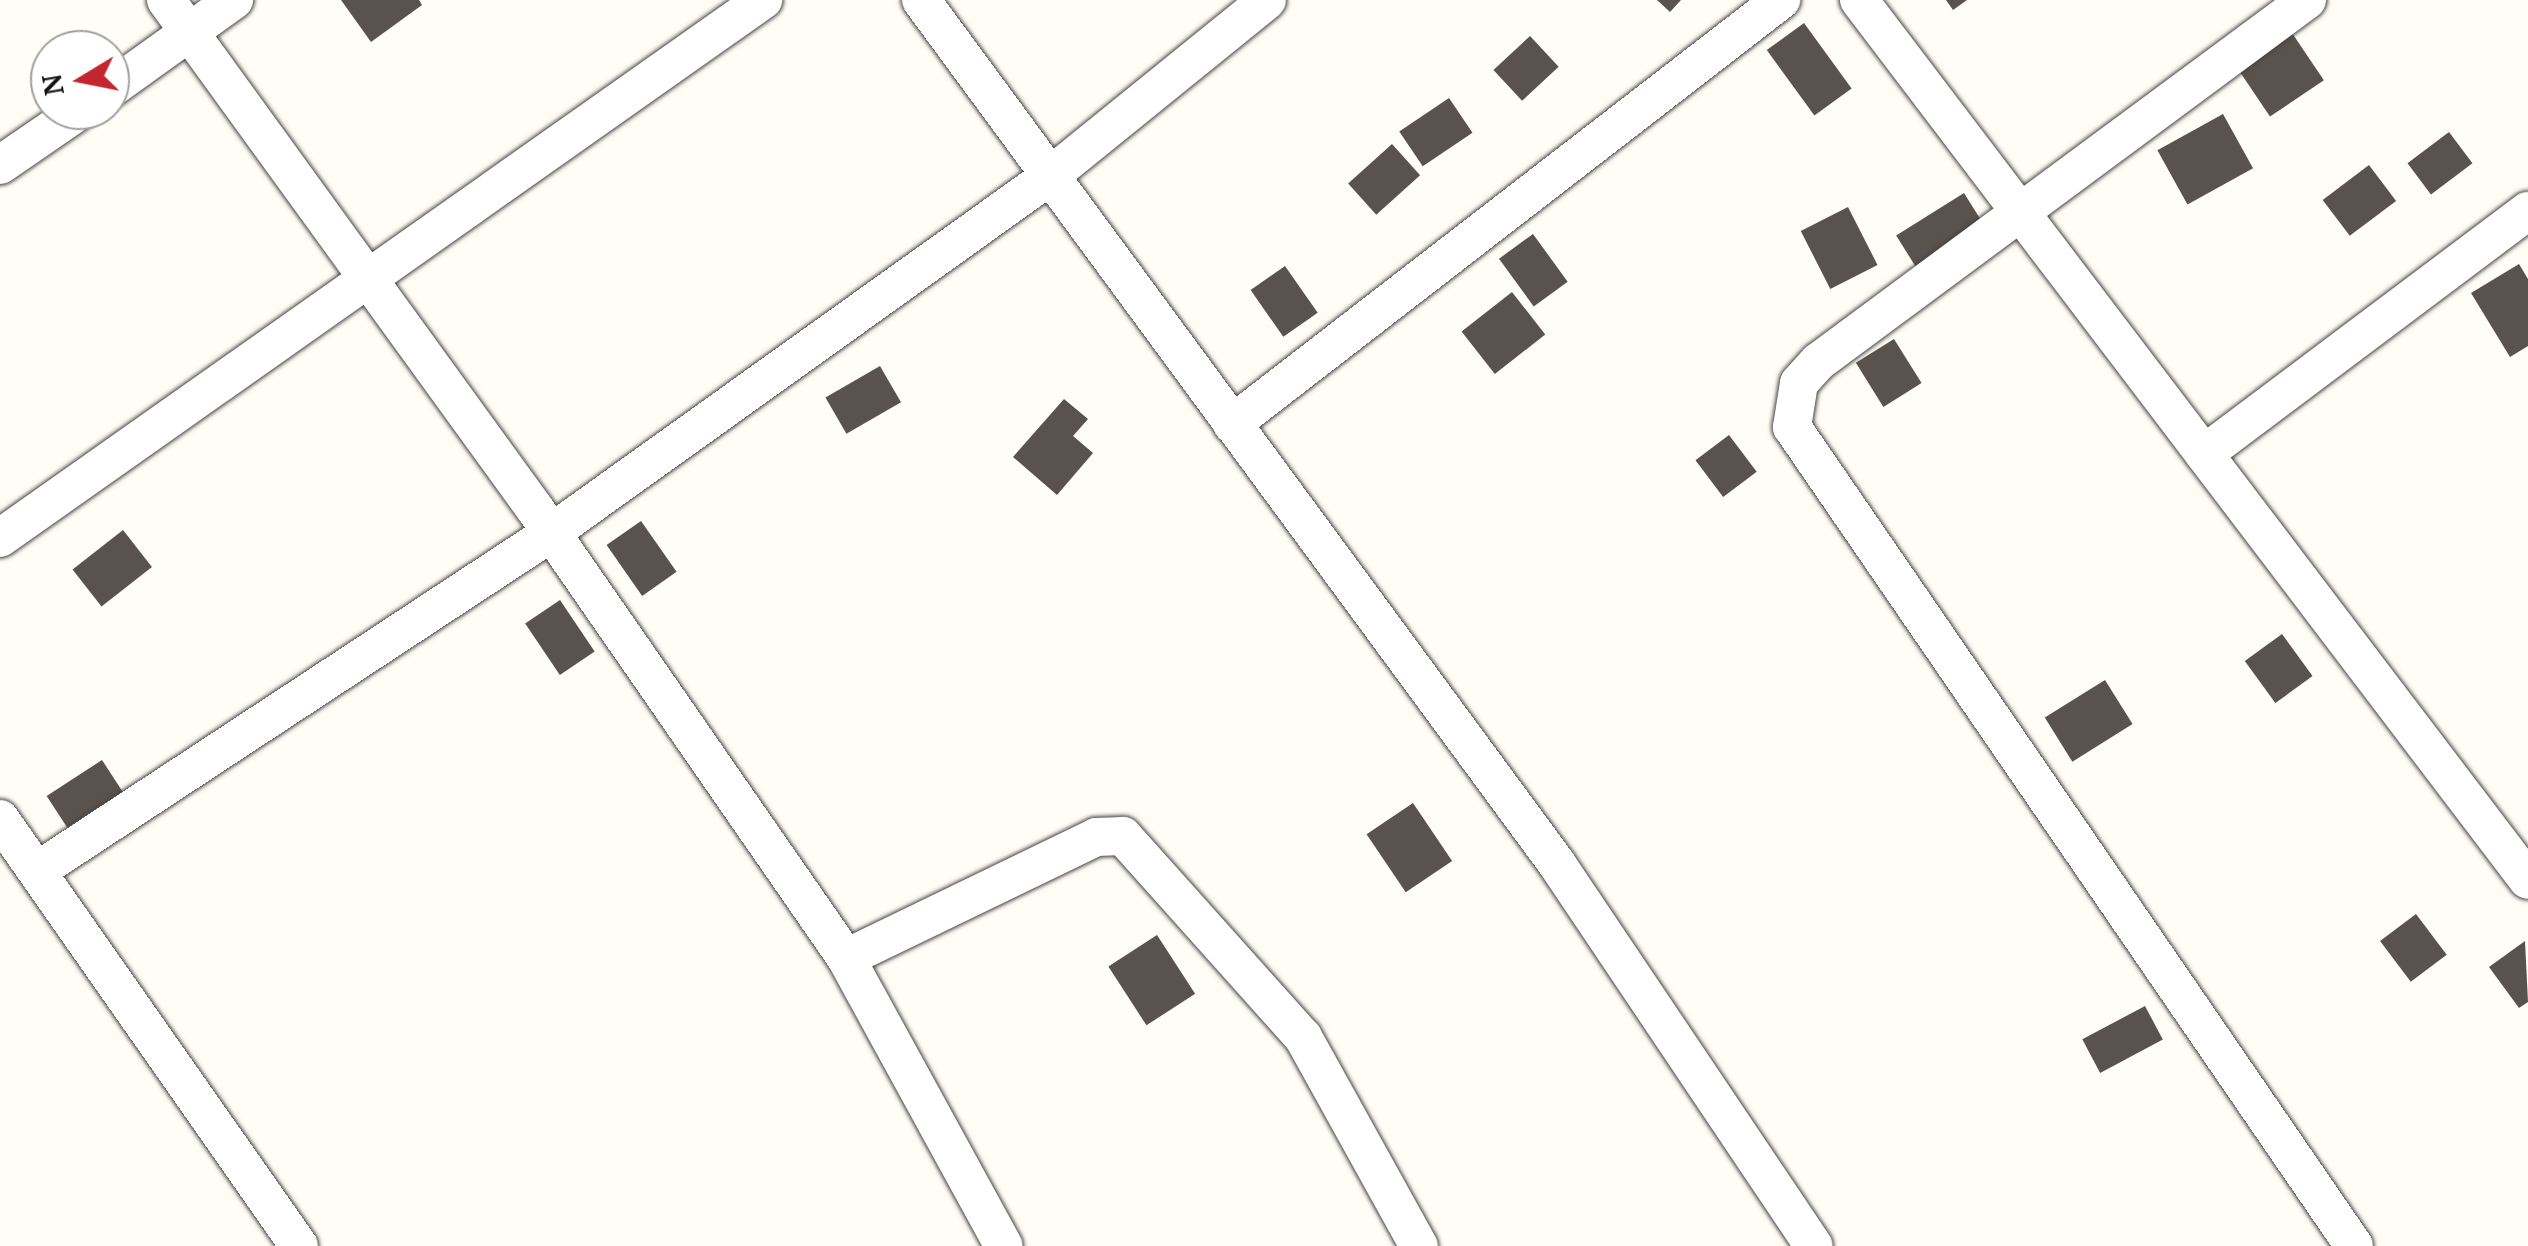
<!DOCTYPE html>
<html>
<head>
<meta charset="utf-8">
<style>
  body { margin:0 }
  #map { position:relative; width:2528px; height:1246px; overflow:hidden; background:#fffdf5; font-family:"PT Serif",serif }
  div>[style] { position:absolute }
  .building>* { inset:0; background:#5a524d; transform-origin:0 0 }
  .roads { filter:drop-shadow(0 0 2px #444) drop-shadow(0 0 2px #444) }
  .street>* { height:38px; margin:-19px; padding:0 19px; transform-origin:19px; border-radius:19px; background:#fff }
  span { translate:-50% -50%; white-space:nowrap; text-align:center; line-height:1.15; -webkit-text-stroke:10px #fff; paint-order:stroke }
  .north { position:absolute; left:30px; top:30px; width:100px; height:100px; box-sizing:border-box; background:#fff; border:2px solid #a0a0a0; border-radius:50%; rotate:260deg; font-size:28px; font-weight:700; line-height:40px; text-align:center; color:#111 }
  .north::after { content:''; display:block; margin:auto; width:35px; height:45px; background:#c4262e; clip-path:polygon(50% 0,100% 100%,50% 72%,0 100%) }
</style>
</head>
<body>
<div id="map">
  <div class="building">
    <div style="clip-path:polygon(341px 0,419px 0,422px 5px,371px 42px)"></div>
    <div style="clip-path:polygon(1657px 0,1681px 0,1670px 12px)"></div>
    <div style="clip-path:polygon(1946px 0,1967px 0,1953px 10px)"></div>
    <div style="left:1804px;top:23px;width:81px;height:46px;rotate:54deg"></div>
    <div style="left:2292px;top:33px;width:57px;height:65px;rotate:56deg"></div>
    <div style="left:1530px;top:36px;width:42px;height:50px;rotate:47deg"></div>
    <div style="left:1449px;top:98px;width:42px;height:60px;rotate:56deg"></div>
    <div style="left:2223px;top:114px;width:62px;height:75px;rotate:61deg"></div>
    <div style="left:2449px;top:132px;width:39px;height:52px;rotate:53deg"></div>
    <div style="left:1392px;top:144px;width:42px;height:59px;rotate:48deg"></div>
    <div style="left:2369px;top:165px;width:45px;height:58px;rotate:53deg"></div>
    <div style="left:1964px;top:193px;width:36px;height:80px;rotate:58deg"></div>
    <div style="left:1848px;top:207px;width:65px;height:53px;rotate:63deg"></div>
    <div style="left:1533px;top:234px;width:59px;height:42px;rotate:54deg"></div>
    <div style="clip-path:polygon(2519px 264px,2528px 279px,2528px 346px,2510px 357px,2471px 293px)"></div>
    <div style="left:1285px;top:266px;width:57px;height:42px;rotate:55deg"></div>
    <div style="left:1512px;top:292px;width:54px;height:64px;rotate:52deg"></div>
    <div style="left:1894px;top:339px;width:52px;height:45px;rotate:58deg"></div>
    <div style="left:880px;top:366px;width:42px;height:63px;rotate:60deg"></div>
    <div style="clip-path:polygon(1064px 399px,1088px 419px,1073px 436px,1093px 453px,1057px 495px,1013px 457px)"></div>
    <div style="left:1729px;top:435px;width:46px;height:42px;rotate:53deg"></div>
    <div style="left:641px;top:521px;width:62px;height:42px;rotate:55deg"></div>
    <div style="left:123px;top:530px;width:47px;height:64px;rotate:52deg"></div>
    <div style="left:560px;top:600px;width:62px;height:42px;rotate:56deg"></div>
    <div style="left:2282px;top:634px;width:52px;height:46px;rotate:54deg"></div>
    <div style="left:2105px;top:680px;width:52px;height:71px;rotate:58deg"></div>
    <div style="left:102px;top:760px;width:38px;height:66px;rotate:57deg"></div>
    <div style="left:1413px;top:803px;width:70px;height:56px;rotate:56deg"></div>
    <div style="left:2416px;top:914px;width:51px;height:45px;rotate:53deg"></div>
    <div style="left:1157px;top:935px;width:70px;height:58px;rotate:57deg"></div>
    <div style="clip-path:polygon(2525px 941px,2528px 1002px,2519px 1008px,2489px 967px)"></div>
    <div style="left:2145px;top:1006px;width:38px;height:71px;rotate:62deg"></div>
  </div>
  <div class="roads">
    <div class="street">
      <div style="left:166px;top:0;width:629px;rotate:54.06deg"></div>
      <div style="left:535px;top:509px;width:546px;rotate:55.29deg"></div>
      <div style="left:846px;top:958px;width:328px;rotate:61.3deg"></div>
      <div style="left:921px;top:0;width:1073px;rotate:53.64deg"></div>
      <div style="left:1557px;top:864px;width:460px;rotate:56.1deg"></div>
      <div style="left:1859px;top:0;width:1105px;rotate:52.76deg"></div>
      <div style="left:2307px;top:0;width:608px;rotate:143.49deg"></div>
      <div style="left:1818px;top:362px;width:28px;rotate:132deg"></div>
      <div style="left:1799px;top:383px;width:45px;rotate:99deg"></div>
      <div style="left:1792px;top:427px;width:993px;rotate:55.54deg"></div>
      <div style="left:110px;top:89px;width:153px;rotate:-35.7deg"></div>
      <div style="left:0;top:165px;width:97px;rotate:-34.5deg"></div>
      <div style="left:1232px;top:424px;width:694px;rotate:-37.68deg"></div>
      <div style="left:2204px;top:454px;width:405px;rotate:-36.9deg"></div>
      <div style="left:0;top:538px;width:934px;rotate:-35.19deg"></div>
      <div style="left:0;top:819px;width:521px;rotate:55deg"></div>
      <div style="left:37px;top:871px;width:615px;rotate:-33.33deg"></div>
      <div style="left:551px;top:533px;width:614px;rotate:-35.58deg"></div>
      <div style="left:1050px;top:176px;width:279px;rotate:-39deg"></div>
      <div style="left:846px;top:958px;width:278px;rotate:-25.8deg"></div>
      <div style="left:1096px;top:837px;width:27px;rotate:-2deg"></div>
      <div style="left:1123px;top:836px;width:270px;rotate:48.2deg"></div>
      <div style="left:1303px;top:1037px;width:239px;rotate:61deg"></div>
    </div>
  </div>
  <div class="north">N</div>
</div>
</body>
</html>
